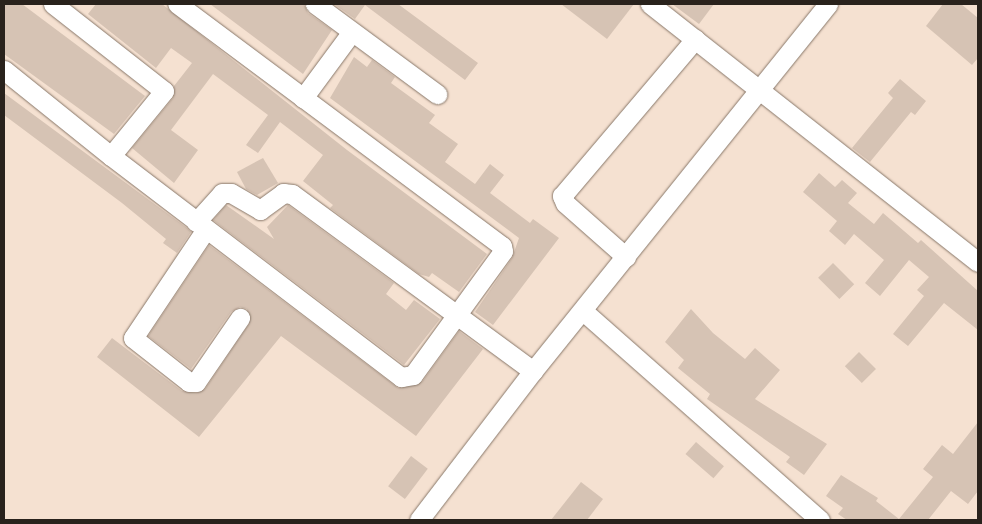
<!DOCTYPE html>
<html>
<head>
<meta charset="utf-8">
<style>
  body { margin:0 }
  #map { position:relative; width:982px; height:524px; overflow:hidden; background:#f5e1d1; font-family:"Varela Round",sans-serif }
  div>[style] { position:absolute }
  .building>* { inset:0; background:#d6c3b4; transform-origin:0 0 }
  .roads { filter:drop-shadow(0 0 1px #887769) drop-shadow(0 0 1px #887769) }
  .minor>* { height:19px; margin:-9.5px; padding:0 9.5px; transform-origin:9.5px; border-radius:9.5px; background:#fff }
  span { translate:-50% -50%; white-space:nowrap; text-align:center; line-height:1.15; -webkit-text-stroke:4px #f5e1d1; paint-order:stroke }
  .frame { position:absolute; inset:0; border:5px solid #29221c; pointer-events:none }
</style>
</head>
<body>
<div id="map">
  <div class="building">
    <div style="clip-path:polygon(4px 4px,22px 4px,145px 96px,114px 134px,4px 54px)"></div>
    <div style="clip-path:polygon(96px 4px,162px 4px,347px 150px,487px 254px,459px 292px,432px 273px,429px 277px,419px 274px,330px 208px,333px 205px,303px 181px,323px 155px,280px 122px,258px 153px,246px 145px,268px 115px,213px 74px,171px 130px,198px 150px,174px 183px,132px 148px,173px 98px,174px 86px,192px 63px,171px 48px,156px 68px,88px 14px)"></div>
    <div style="clip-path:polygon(210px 4px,304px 4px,308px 13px,332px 30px,303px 74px)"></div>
    <div style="clip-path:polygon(334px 4px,398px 4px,478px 63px,465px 80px,365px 5px,355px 19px)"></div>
    <div style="clip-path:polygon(561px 4px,634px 4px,607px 39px)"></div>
    <div style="clip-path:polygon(672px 4px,714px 4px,699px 24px)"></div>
    <div style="clip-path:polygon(943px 4px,961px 4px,978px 18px,978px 58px,972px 65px,926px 26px)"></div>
    <div style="clip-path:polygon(354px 57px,367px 67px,372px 60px,395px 77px,391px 83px,435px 115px,429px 123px,458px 144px,445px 162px,475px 184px,490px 164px,504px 175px,490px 193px,530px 223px,533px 219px,559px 238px,493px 325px,475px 312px,512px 258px,519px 238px,330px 98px)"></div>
    <div style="clip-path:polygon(900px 79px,926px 101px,915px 115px,911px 112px,870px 162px,852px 148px,893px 98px,888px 93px)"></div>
    <div style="clip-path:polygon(4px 93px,187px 228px,191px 232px,177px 253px,163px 243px,166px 239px,122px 203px,4px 115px)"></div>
    <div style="clip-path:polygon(263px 158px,278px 183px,257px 195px,246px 189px,237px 172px)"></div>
    <div style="clip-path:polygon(819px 173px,835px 187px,842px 180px,857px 193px,848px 203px,874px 224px,883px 213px,918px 243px,921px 240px,978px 291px,978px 330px,944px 303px,908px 346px,893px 334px,924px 296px,917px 290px,929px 277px,909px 260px,880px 296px,865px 283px,884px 260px,854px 234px,845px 245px,829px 231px,837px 221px,803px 192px)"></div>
    <div style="clip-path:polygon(226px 205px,274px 239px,267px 227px,288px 205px,394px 283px,386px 294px,406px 310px,414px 300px,440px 319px,404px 365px,213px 220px)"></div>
    <div style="clip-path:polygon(209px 245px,398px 388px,422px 382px,459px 331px,483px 349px,416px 436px,281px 336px,199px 437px,97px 357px,112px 338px,182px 391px,196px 393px,205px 389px,249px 324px,247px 309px,240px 307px,231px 312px,191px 369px,148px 336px)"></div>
    <div style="left:833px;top:263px;width:30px;height:21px;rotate:45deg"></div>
    <div style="clip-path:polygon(691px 309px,713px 333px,745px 359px,755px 348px,780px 370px,755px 399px,827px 444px,804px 475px,786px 462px,790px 457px,707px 399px,710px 394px,678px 368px,684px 360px,665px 342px)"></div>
    <div style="left:859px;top:352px;width:24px;height:20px;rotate:45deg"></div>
    <div style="clip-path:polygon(978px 422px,978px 491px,968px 504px,951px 491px,928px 520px,847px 520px,838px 514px,843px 508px,826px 496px,841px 475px,878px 498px,876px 501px,899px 519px,933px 477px,923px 469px,942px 445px,953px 454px)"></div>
    <div style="left:696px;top:442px;width:37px;height:16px;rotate:41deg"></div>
    <div style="left:411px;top:456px;width:21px;height:38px;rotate:37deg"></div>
    <div style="clip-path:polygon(581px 482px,603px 499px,587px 520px,551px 520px)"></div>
  </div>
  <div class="roads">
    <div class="minor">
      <div style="left:53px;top:4px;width:141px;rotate:38.1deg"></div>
      <div style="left:164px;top:91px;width:84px;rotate:129.2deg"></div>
      <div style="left:315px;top:4px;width:152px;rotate:36.4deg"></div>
      <div style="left:650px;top:4px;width:417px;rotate:38.2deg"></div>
      <div style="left:4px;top:70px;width:137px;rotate:38.8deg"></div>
      <div style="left:111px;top:156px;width:365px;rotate:37.3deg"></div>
      <div style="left:401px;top:377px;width:12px;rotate:-9deg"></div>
      <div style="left:413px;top:375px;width:153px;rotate:-54deg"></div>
      <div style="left:503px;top:251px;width:5px;rotate:-101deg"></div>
      <div style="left:502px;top:246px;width:405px;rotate:-143.3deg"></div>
      <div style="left:303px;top:98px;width:81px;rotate:-53.6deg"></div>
      <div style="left:196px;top:222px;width:39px;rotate:-48deg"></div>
      <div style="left:222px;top:193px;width:9px"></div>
      <div style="left:231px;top:193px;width:34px;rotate:30deg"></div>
      <div style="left:260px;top:210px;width:29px;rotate:-36deg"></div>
      <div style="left:283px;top:193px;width:9px;rotate:6deg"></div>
      <div style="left:292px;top:194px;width:299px;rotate:36.3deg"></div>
      <div style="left:206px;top:229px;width:131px;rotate:123.8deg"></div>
      <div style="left:133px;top:338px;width:71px;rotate:38.2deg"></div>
      <div style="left:189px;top:382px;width:7px"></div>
      <div style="left:196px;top:382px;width:78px;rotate:-55.5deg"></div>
      <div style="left:626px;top:257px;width:81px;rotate:-138.5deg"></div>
      <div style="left:565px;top:203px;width:8px;rotate:-113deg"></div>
      <div style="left:562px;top:196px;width:206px;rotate:-49.7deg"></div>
      <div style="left:583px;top:311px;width:316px;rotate:41.4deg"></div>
      <div style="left:419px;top:520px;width:188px;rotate:-52.6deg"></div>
      <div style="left:533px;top:371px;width:471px;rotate:-51.2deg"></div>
    </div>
  </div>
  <div class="frame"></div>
</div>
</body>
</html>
